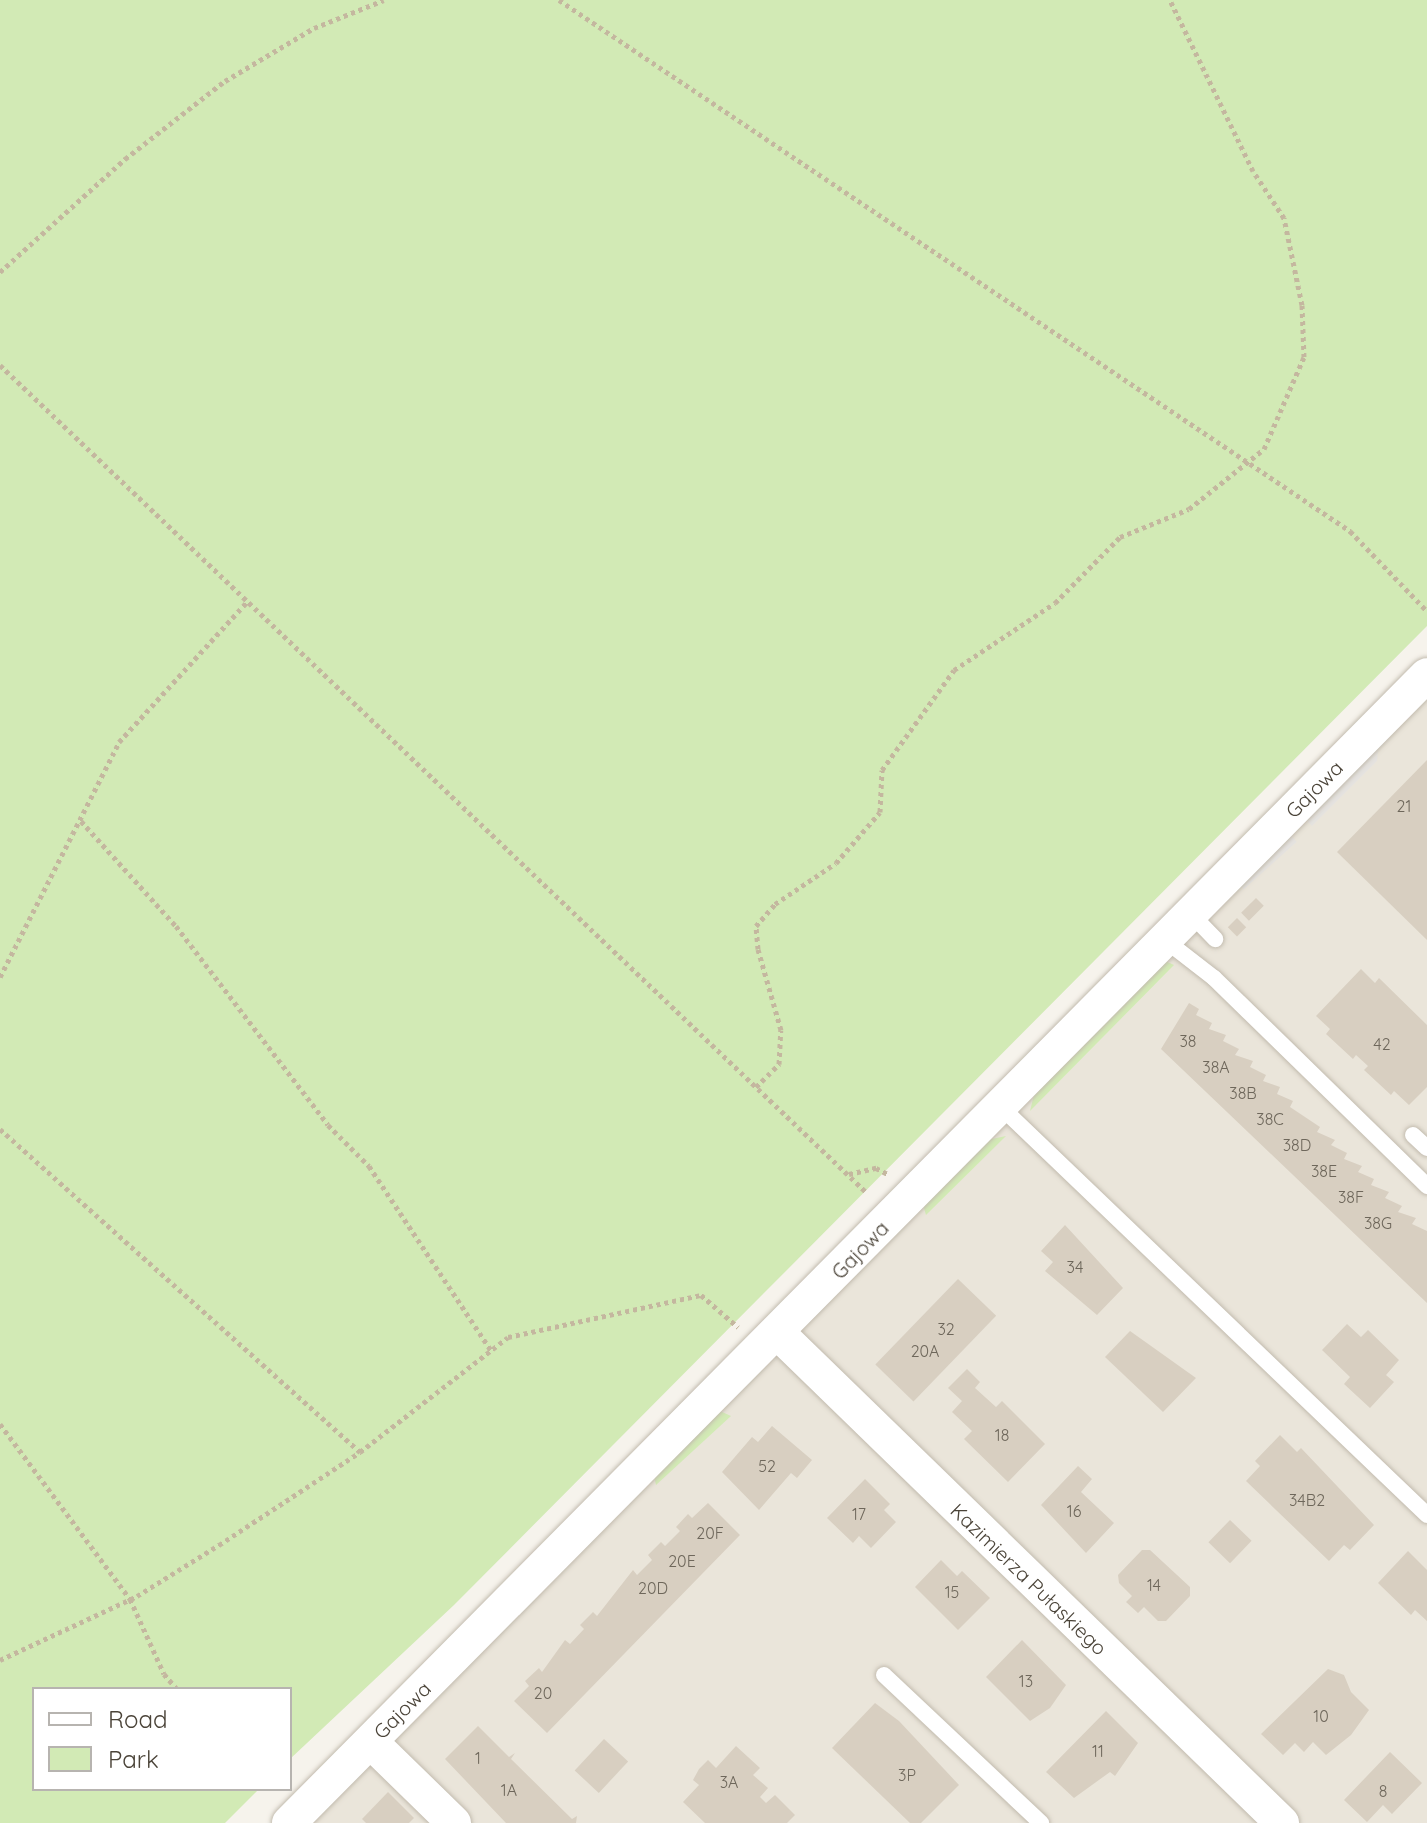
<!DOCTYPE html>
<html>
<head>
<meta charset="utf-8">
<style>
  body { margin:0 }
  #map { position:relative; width:1427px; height:1823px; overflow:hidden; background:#f6f3ec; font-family:Quicksand,sans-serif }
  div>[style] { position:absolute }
  .residential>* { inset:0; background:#eae5da }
  .green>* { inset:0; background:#d2eab5 }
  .parking>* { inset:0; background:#e5e3e0; transform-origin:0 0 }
  .building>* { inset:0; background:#d8cfc1; transform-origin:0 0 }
  .path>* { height:5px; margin-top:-2.5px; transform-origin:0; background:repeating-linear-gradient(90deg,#c4b79f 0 4px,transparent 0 8px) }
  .roads { filter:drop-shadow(0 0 2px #c2bbae) drop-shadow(0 0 2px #c2bbae) }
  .lane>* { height:16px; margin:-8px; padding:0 8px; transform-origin:8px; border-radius:8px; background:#fff }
  .street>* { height:34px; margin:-17px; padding:0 17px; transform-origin:17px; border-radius:17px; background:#fff }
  span { translate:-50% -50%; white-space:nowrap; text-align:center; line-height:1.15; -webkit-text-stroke:6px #fff; paint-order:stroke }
  .number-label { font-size:16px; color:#6e675b }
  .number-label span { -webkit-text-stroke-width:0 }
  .street-label { font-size:20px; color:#4b4439 }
  .legend { position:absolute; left:32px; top:1687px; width:260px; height:104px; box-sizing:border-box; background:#fff; border:2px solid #b7b4b0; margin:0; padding:10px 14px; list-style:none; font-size:24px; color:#4b4439 }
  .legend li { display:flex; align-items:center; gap:16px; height:40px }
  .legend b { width:40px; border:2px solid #b7b4b0 }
</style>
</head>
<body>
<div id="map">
  <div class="residential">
    <div style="clip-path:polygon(1427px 680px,1427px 1823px,292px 1823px)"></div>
  </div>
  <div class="green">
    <div style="clip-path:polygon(0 0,1427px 0,1427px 626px,454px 1605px,290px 1759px,290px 1689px,34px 1689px,34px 1789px,259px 1789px,225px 1823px,0 1823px)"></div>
    <div style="clip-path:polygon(1163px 960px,1174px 965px,1030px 1111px,1035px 1091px)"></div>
    <div style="clip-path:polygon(1006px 1136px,926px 1215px,923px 1205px,987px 1140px)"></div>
    <div style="clip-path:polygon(720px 1411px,731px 1416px,656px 1485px,654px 1476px)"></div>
  </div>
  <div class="parking">
    <div style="clip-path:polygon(1379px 739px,1377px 761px,1312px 826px,1303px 817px)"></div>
    <div style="left:1288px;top:832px;width:13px;height:71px;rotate:48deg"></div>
  </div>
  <div class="building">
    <div style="clip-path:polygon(1427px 760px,1427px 940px,1337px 852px)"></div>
    <div style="left:1256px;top:898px;width:11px;height:21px;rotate:45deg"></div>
    <div style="left:1237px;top:918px;width:13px;height:13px;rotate:45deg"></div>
    <div style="clip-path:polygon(1361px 969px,1375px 983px,1379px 978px,1427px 1025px,1427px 1087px,1409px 1105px,1394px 1091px,1391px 1095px,1364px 1070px,1368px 1066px,1356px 1055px,1353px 1059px,1326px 1034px,1330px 1029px,1316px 1016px)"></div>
    <div style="clip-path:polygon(1189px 1003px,1199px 1009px,1196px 1015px,1212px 1023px,1209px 1029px,1226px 1035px,1223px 1041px,1239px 1049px,1235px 1055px,1253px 1061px,1250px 1067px,1266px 1075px,1263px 1081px,1280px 1087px,1277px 1094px,1293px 1101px,1290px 1107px,1320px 1127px,1317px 1132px,1335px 1140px,1331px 1145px,1347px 1153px,1344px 1159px,1362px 1166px,1358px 1172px,1374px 1179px,1371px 1185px,1389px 1192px,1385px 1198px,1402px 1206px,1398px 1212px,1416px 1218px,1412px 1224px,1427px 1231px,1427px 1303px,1161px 1049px)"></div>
    <div style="clip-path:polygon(1065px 1225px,1123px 1288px,1097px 1315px,1045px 1271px,1053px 1262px,1041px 1251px)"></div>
    <div style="left:958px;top:1279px;width:53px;height:119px;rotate:44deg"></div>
    <div style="clip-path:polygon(1347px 1324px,1361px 1337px,1368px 1330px,1399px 1360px,1386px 1375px,1394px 1382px,1370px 1408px,1344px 1384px,1350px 1377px,1322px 1350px)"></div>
    <div style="clip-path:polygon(1130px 1331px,1196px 1378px,1163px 1412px,1105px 1357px)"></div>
    <div style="clip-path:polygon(967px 1369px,980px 1382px,975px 1388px,996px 1407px,1002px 1401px,1045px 1444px,1008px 1482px,964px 1439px,972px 1431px,952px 1412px,962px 1401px,948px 1388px)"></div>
    <div style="clip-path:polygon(772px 1426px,812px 1460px,797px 1478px,791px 1473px,759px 1510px,722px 1472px,752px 1437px,758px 1442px)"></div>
    <div style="clip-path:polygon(1280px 1435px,1297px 1452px,1301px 1448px,1374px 1525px,1350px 1550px,1344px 1545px,1329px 1561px,1246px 1481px,1260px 1466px,1255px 1461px)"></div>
    <div style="clip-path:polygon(1078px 1466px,1092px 1479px,1081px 1492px,1114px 1523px,1086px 1553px,1041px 1505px)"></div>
    <div style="clip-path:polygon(865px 1479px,890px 1504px,884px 1510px,896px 1522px,871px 1548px,859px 1536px,853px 1543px,827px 1518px)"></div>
    <div style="clip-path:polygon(708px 1503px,740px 1535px,547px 1733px,514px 1701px,529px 1686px,525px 1681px,539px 1668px,542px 1672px,565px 1640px,570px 1644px,584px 1629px,580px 1625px,593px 1612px,597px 1616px,633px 1570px,637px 1575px,652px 1560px,648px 1555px,661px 1542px,665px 1546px,680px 1531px,676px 1527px,688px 1514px,692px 1518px)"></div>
    <div style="left:1230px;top:1520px;width:30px;height:31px;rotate:44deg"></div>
    <div style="clip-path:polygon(1142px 1550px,1150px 1550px,1190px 1587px,1190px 1596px,1166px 1621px,1158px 1621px,1144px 1607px,1138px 1613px,1126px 1602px,1132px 1596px,1119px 1583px,1118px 1575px)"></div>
    <div style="clip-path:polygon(1408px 1551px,1427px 1570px,1427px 1621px,1415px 1610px,1411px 1615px,1378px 1583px)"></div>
    <div style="clip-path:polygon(941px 1560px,957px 1576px,962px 1571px,990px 1598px,958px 1630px,915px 1587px)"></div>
    <div style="clip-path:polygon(1022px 1640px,1066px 1685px,1050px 1708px,1030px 1721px,986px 1677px)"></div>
    <div style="clip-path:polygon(1328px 1669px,1344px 1675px,1351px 1692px,1369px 1710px,1351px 1735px,1326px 1755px,1313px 1742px,1304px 1752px,1295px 1743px,1283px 1755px,1261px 1734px)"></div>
    <div style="clip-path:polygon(875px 1703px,899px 1721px,959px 1785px,921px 1823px,910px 1823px,832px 1748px)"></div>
    <div style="clip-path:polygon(1106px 1711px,1138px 1743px,1115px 1776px,1110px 1772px,1074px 1798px,1046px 1772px)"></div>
    <div style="clip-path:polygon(478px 1726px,509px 1757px,515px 1753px,511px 1759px,572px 1819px,577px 1816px,576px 1823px,506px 1823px,445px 1759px)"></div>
    <div style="left:604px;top:1739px;width:33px;height:43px;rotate:43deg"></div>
    <div style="clip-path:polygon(736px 1746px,760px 1768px,753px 1775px,768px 1788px,760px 1797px,766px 1803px,775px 1795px,795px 1815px,787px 1823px,705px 1823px,683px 1802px,699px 1785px,693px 1780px,699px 1769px,708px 1760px,716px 1768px)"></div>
    <div style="clip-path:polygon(1390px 1752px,1422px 1783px,1392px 1814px,1383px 1805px,1367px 1822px,1344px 1800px)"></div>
    <div style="clip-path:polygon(388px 1792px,414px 1818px,409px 1823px,366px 1823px,362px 1819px)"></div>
  </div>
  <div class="path">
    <div style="left:559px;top:0;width:953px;rotate:33.87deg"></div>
    <div style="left:1350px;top:531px;width:111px;rotate:46.1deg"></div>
    <div style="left:0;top:272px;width:169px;rotate:-42.1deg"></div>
    <div style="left:125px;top:159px;width:127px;rotate:-38deg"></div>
    <div style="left:225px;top:81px;width:104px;rotate:-30.8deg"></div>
    <div style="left:314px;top:28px;width:75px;rotate:-21.8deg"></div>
    <div style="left:0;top:365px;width:1200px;rotate:43.68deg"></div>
    <div style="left:81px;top:821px;width:142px;rotate:47.9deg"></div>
    <div style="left:176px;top:926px;width:250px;rotate:52.6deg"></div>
    <div style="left:328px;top:1125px;width:58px;rotate:45deg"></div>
    <div style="left:369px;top:1166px;width:221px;rotate:56.5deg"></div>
    <div style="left:0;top:977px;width:263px;rotate:-63.1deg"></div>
    <div style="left:119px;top:742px;width:190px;rotate:-47.6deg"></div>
    <div style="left:756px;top:1087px;width:33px;rotate:-45deg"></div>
    <div style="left:779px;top:1064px;width:34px;rotate:-87deg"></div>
    <div style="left:781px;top:1030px;width:84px;rotate:-105.9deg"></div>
    <div style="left:758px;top:949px;width:23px;rotate:-95deg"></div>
    <div style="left:756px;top:926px;width:29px;rotate:-49deg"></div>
    <div style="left:775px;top:904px;width:73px;rotate:-33.9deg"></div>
    <div style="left:836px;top:863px;width:67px;rotate:-49.2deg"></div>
    <div style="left:880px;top:812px;width:42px;rotate:-87.3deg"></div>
    <div style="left:882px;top:770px;width:123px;rotate:-54.2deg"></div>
    <div style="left:954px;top:670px;width:121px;rotate:-33.6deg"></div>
    <div style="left:1055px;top:603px;width:93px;rotate:-45.4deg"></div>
    <div style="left:1120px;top:537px;width:74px;rotate:-22.1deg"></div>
    <div style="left:1189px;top:509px;width:96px;rotate:-38.7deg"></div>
    <div style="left:1264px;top:449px;width:100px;rotate:-66.5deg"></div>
    <div style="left:1304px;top:357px;width:52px;rotate:-92.2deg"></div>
    <div style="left:1302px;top:305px;width:89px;rotate:-101.7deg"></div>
    <div style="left:1284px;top:218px;width:56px;rotate:-123.4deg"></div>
    <div style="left:1253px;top:171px;width:190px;rotate:-115.9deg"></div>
    <div style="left:0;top:1129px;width:484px;rotate:41.9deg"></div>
    <div style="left:849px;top:1174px;width:28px;rotate:-13deg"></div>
    <div style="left:876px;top:1168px;width:13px;rotate:27deg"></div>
    <div style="left:0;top:1424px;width:218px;rotate:53.4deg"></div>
    <div style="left:130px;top:1599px;width:82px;rotate:65.6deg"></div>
    <div style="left:164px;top:1674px;width:20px;rotate:49deg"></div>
    <div style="left:0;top:1660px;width:151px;rotate:-25deg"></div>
    <div style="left:137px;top:1596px;width:97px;rotate:-31.9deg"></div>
    <div style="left:219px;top:1545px;width:169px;rotate:-33.4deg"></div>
    <div style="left:360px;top:1452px;width:187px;rotate:-37.8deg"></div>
    <div style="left:508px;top:1337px;width:198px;rotate:-12.3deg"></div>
    <div style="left:701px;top:1295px;width:49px;rotate:40.9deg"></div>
  </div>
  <div class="roads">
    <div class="lane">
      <div style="left:1191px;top:914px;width:35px;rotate:46deg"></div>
      <div style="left:1165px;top:940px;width:62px;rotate:37.8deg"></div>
      <div style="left:1214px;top:978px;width:298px;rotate:44.3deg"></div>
      <div style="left:1001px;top:1107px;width:590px;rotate:43.76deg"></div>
      <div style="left:1413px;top:1135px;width:19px;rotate:43deg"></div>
      <div style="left:884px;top:1675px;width:216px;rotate:43.3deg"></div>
    </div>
    <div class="street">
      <div style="left:778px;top:1333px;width:703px;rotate:44.19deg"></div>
      <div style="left:371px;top:1742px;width:116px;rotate:44.3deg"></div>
      <div style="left:289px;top:1823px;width:1616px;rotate:-45.25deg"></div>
    </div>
  </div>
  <div class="number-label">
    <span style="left:1404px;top:806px">21</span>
    <span style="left:1188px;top:1041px">38</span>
    <span style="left:1382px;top:1044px">42</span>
    <span style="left:1216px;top:1067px">38A</span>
    <span style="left:1243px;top:1093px">38B</span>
    <span style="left:1270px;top:1119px">38C</span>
    <span style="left:1297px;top:1145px">38D</span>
    <span style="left:1324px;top:1171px">38E</span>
    <span style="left:1351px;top:1197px">38F</span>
    <span style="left:1378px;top:1223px">38G</span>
    <span style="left:1075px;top:1267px">34</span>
    <span style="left:946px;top:1329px">32</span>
    <span style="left:925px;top:1351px">20A</span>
    <span style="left:1002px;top:1435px">18</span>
    <span style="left:767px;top:1466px">52</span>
    <span style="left:1307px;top:1500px">34B2</span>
    <span style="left:1074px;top:1511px">16</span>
    <span style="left:859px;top:1514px">17</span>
    <span style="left:710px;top:1533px">20F</span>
    <span style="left:682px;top:1561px">20E</span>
    <span style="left:1154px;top:1585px">14</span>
    <span style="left:653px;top:1588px">20D</span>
    <span style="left:952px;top:1592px">15</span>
    <span style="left:1026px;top:1681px">13</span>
    <span style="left:543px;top:1693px">20</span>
    <span style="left:1321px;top:1716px">10</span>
    <span style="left:1098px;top:1751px">11</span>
    <span style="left:478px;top:1758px">1</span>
    <span style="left:907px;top:1775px">3P</span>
    <span style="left:729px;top:1782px">3A</span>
    <span style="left:509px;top:1790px">1A</span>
    <span style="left:1383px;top:1791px">8</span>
  </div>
  <div class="street-label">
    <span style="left:1314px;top:789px;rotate:-45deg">Gajowa</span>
    <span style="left:860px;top:1250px;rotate:-46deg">Gajowa</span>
    <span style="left:1029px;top:1579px;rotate:44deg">Kazimierza Pułaskiego</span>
    <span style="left:402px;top:1710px;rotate:-45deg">Gajowa</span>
  </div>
  <ul class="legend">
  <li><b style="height:10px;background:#fff"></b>Road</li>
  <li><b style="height:22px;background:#d2eab5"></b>Park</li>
  </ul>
</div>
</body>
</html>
